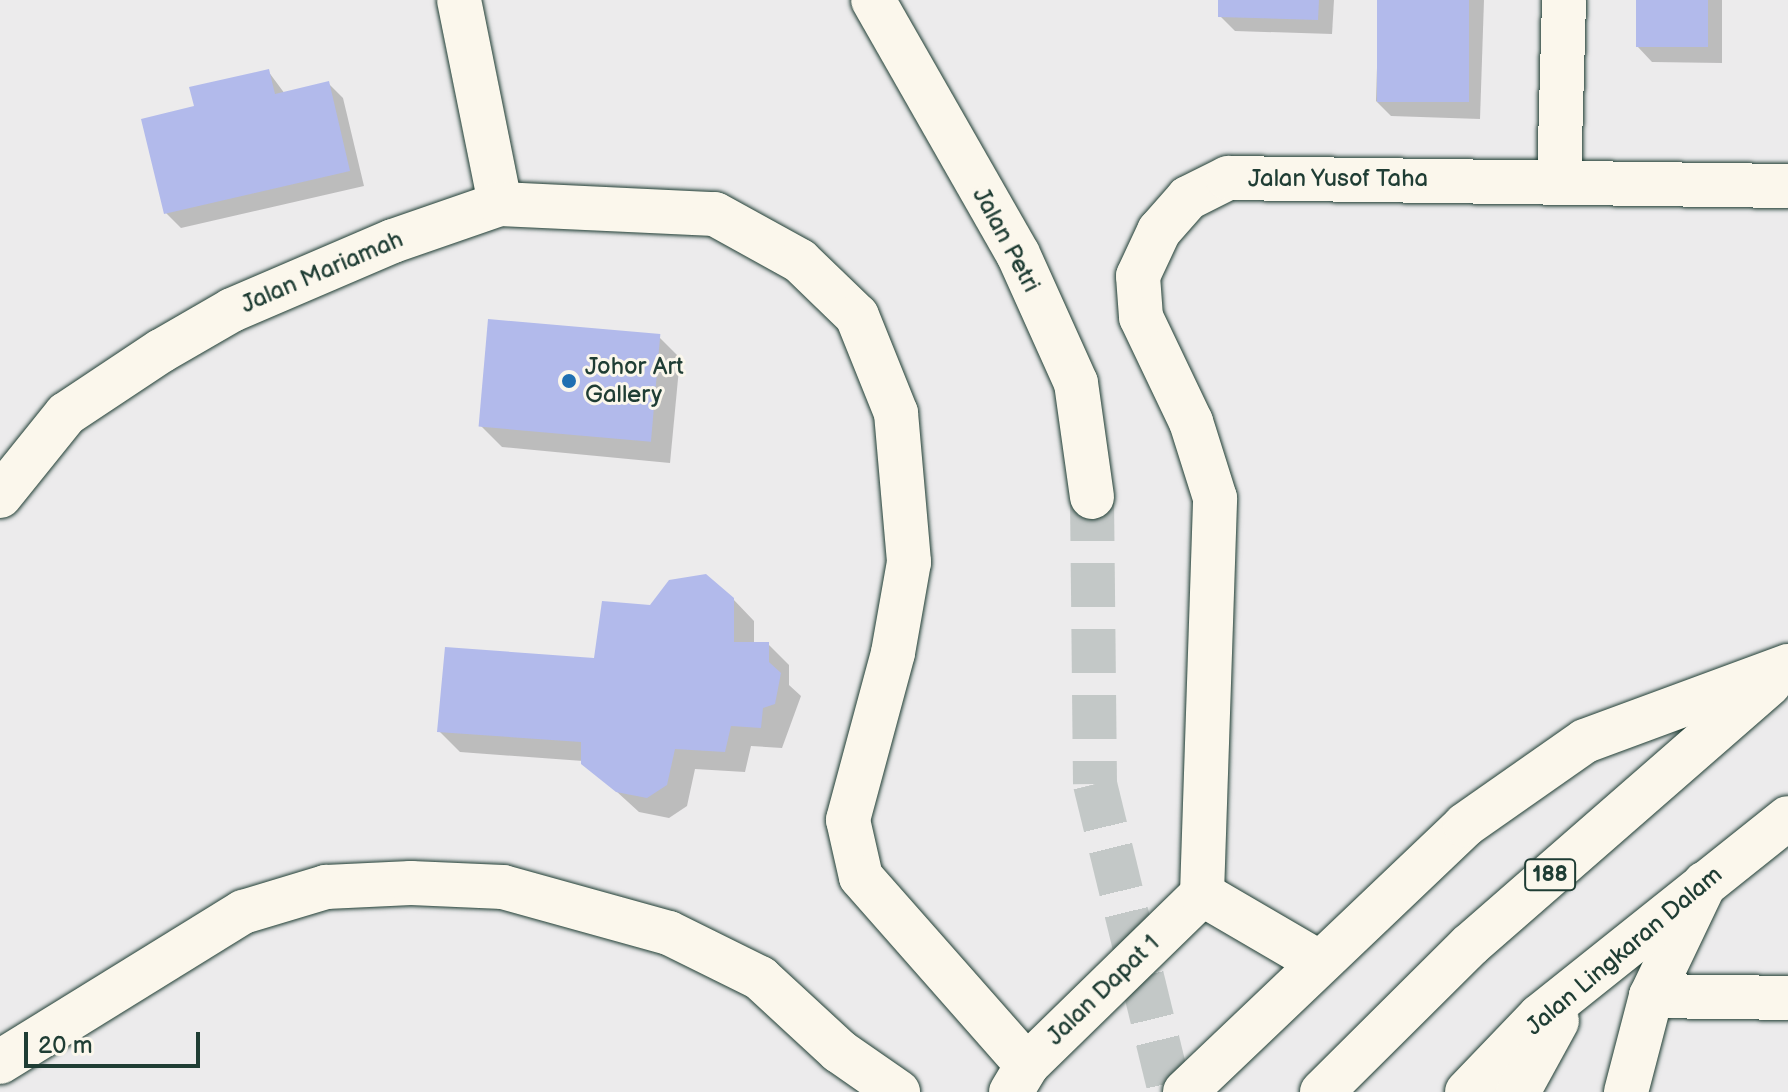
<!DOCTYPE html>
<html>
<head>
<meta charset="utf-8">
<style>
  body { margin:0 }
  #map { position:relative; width:1788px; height:1092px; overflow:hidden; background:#ecebec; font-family:"Balsamiq Sans",sans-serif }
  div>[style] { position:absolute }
  .shadow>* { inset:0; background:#0003 }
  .building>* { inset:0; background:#b2baeb; transform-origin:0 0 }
  .minor-tunnel>* { height:44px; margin-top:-22px; transform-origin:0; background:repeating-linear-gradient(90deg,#c3c8c7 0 44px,transparent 0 66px) }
  .roads { filter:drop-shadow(0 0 2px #1f3d34) drop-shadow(0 0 2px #1f3d34) }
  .minor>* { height:44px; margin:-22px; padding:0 22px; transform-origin:22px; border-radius:22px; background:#fbf7ec }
  .highway>* { height:44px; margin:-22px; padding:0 22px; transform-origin:22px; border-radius:22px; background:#fbf7ec }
  .dots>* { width:22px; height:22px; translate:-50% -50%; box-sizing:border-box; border:4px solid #fbf7ec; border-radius:50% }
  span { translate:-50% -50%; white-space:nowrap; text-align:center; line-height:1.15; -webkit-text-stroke:6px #fbf7ec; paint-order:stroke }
  .shield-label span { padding:2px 6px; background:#fbf7ec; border:2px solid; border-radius:6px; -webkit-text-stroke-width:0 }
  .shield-label { font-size:22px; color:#1f3d34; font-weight:700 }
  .street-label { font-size:24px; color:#1f3d34 }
  .poi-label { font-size:24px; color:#1f3d34 }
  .left { translate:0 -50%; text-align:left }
  .scale { position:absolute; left:24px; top:1032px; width:176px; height:36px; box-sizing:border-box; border:4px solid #1f3d34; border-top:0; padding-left:10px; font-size:24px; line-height:28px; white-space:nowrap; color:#1f3d34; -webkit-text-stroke:6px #fbf7ec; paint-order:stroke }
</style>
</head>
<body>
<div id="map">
  <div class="shadow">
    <div style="clip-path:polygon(1220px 0,1334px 0,1332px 34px,1235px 31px,1220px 16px)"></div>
    <div style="clip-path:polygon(1379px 0,1484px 0,1480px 119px,1391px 116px,1376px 101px)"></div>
    <div style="clip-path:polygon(1638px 0,1722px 0,1722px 63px,1652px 62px,1637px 46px)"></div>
    <div style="clip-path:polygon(268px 71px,285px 94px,328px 83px,343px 98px,364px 186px,181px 228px,166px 213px,197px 108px)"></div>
    <div style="clip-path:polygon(659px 337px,680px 358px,670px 463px,502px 447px,481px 426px)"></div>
    <div style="clip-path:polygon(733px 599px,754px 621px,754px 644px,768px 644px,789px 665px,789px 685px,801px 696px,782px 748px,751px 746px,745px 772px,695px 769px,687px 806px,669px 818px,639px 812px,583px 761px,460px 752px,439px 731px,596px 660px,650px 607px)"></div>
  </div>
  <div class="building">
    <div style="clip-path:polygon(1218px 0,1319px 0,1318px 20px,1218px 17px)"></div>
    <div style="left:1377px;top:0;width:92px;height:102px"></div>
    <div style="left:1636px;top:0;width:72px;height:47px"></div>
    <div style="clip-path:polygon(269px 69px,275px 94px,329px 81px,350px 171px,164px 214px,141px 119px,194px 106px,189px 87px)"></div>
    <div style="left:488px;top:319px;width:173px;height:108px;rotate:5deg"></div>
    <div style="clip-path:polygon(706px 574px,734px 598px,734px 642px,769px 642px,769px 662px,781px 673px,775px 704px,763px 708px,761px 728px,731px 726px,725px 752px,675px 749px,667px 785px,647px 798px,616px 792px,581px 764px,581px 742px,437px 732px,445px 647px,594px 658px,602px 601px,650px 605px,669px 580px)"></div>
  </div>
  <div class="minor-tunnel">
    <div style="left:1092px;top:497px;width:287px;rotate:89.4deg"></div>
    <div style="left:1095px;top:784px;width:317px;rotate:76.3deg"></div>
  </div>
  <div class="roads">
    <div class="minor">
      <div style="left:459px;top:0;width:208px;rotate:78.6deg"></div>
      <div style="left:873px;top:0;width:292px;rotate:60.3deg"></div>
      <div style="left:1018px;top:254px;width:141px;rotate:65.8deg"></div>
      <div style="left:1076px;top:383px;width:115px;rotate:82deg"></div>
      <div style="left:1559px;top:180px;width:180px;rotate:-88.4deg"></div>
      <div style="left:0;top:496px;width:105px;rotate:-51.2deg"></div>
      <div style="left:66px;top:414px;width:114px;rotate:-33.6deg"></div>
      <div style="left:161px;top:351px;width:82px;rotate:-30deg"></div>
      <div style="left:232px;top:310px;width:175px;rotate:-23.2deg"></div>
      <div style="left:393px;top:241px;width:113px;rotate:-19.1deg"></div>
      <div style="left:500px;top:204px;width:215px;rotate:2.7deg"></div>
      <div style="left:715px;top:214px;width:97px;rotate:28.9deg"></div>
      <div style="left:800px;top:261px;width:79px;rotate:44deg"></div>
      <div style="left:857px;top:316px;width:105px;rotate:68.1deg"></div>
      <div style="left:896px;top:413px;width:150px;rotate:85deg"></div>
      <div style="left:909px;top:562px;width:92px;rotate:100deg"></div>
      <div style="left:893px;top:653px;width:173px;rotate:105.1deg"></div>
      <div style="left:848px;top:820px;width:58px;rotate:77.2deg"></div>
      <div style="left:861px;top:877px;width:251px;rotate:48.6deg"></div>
      <div style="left:1651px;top:996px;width:137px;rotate:0.8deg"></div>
      <div style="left:0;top:1062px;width:286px;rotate:-31.7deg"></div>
      <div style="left:243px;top:912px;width:87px;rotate:-16.8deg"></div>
      <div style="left:326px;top:887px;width:85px;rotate:-2.7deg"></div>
      <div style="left:411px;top:883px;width:92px;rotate:2.5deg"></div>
      <div style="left:503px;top:887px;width:172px;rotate:15.5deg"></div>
      <div style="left:669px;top:933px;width:102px;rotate:26.3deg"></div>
      <div style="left:760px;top:978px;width:108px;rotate:42.7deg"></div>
      <div style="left:839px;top:1051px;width:72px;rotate:34.8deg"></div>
      <div style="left:1011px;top:1092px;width:31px;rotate:-59deg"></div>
      <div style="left:1027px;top:1065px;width:245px;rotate:-44.3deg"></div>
      <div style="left:1202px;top:894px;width:396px;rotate:-88.1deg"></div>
      <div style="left:1215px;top:498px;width:80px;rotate:-107.5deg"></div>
      <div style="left:1191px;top:422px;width:116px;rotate:-115.5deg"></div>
      <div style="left:1141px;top:317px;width:41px;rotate:-94.2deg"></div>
      <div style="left:1138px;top:276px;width:50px;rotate:-65deg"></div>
      <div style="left:1159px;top:231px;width:44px;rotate:-48.7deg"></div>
      <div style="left:1188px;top:198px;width:45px;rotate:-26.6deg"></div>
      <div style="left:1228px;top:178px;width:560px;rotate:0.82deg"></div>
      <div style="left:1626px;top:1092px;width:99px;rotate:-75.4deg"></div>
      <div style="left:1651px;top:996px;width:125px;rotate:-64.5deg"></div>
    </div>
    <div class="highway">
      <div style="left:1202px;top:894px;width:131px;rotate:30.3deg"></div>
      <div style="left:1185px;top:1092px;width:387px;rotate:-43.6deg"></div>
      <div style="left:1465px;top:825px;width:146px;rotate:-35deg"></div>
      <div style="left:1585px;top:741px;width:216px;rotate:-20.3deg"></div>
      <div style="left:1322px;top:1092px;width:209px;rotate:-44.8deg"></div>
      <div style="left:1470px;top:945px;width:397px;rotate:-41.1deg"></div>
      <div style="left:1467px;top:1092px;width:105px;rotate:-46.2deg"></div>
      <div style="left:1540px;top:1016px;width:317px;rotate:-38.6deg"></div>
      <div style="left:1518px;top:1092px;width:81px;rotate:-61.2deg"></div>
    </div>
  </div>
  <div class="dots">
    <div style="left:569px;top:381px;background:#1f6fb2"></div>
  </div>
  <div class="shield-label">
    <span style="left:1550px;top:875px">188</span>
  </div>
  <div class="street-label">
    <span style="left:1338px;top:179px">Jalan Yusof Taha</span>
    <span style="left:1006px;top:240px;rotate:62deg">Jalan Petri</span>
    <span style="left:322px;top:272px;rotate:-23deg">Jalan Mariamah</span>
    <span style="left:1624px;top:951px;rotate:-40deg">Jalan Lingkaran Dalam</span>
    <span style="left:1103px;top:990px;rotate:-44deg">Jalan Dapat 1</span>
  </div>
  <div class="poi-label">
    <span class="left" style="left:585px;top:381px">Johor Art<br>Gallery</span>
  </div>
  <div class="scale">20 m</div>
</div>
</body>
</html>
